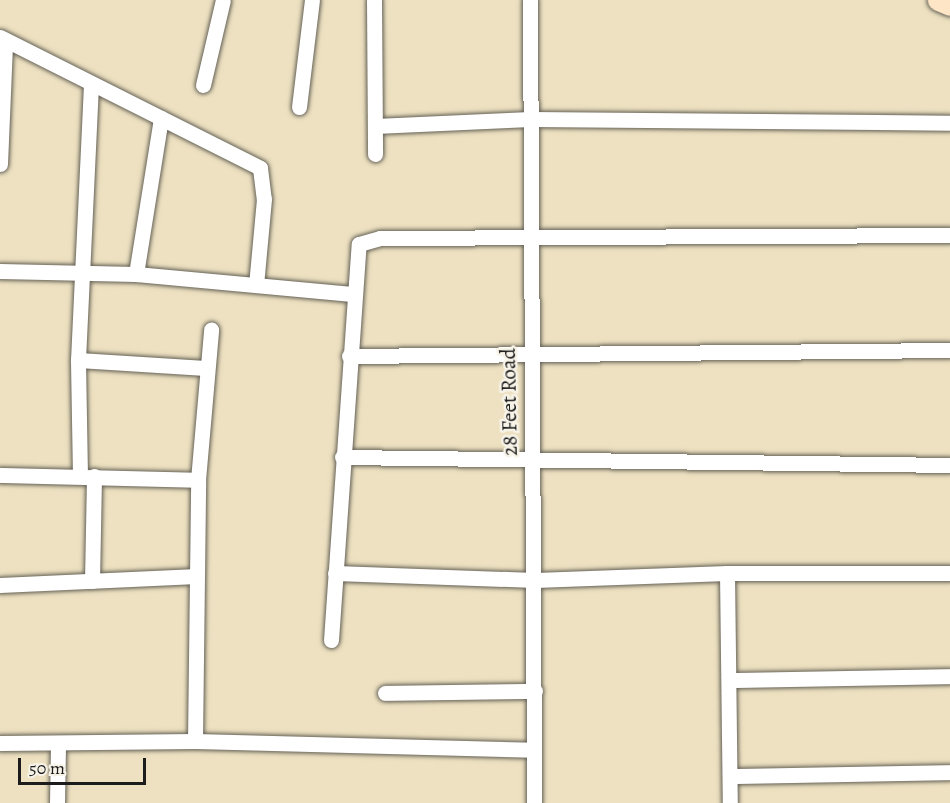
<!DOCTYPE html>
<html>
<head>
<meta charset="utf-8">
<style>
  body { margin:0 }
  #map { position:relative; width:950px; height:803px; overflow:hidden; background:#ede1c1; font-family:Alegreya,serif }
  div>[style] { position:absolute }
  .roads { filter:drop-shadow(0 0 2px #656156) drop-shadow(0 0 2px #656156) }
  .street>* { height:15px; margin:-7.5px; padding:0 7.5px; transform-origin:7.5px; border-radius:7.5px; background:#fff }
  .secondary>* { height:21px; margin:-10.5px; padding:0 10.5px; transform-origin:10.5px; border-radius:10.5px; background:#fde5c5 }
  span { translate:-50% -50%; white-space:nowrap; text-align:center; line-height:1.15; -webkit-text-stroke:5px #f7f3e8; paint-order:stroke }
  .street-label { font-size:21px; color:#1c1c1c }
  .scale { position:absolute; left:18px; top:758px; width:128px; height:27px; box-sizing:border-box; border:3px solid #1c1c1c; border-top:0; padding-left:8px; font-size:18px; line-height:21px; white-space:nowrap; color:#1c1c1c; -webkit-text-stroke:4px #f7f3e8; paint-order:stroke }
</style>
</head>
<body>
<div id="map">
  <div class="roads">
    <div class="street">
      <div style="left:374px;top:0;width:154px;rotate:89.6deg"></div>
      <div style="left:530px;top:0;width:803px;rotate:89.71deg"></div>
      <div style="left:0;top:37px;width:291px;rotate:26.7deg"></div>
      <div style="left:260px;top:168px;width:31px;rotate:83deg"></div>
      <div style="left:264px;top:199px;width:86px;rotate:95.3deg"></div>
      <div style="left:203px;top:85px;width:87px;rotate:-76.8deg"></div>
      <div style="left:299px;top:107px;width:108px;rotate:-83.1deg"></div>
      <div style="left:375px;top:126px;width:155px;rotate:-2.6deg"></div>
      <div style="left:530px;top:119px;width:420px;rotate:0.5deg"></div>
      <div style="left:0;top:164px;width:121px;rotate:-87.6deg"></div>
      <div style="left:0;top:271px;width:136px;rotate:1.3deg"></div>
      <div style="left:136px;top:274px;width:217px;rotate:5.3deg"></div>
      <div style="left:136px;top:274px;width:158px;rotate:-80.9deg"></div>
      <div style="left:349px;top:356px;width:601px;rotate:-0.57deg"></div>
      <div style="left:78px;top:360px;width:128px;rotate:3.6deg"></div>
      <div style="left:342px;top:457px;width:608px;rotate:0.75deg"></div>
      <div style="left:0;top:475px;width:198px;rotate:1.4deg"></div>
      <div style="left:80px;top:476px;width:116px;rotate:-91deg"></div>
      <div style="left:78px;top:360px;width:276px;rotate:-87.3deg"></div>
      <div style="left:335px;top:573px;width:200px;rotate:2deg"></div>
      <div style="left:535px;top:580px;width:192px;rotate:-2.1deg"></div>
      <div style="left:727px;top:573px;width:223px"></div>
      <div style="left:727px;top:573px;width:230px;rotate:89.3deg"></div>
      <div style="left:92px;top:581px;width:105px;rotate:-88.9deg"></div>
      <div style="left:0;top:585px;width:197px;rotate:-2.6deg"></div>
      <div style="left:331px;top:640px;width:397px;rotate:-86deg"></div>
      <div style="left:359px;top:244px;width:22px;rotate:-16deg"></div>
      <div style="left:380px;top:238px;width:570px;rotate:-0.3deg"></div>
      <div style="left:729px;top:680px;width:221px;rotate:-1deg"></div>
      <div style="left:385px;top:693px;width:150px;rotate:-0.8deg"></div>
      <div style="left:195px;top:741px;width:261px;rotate:-89.3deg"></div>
      <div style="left:198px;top:480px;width:151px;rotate:-85deg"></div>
      <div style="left:0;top:743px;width:195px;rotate:-0.6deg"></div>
      <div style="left:195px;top:741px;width:338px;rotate:1.5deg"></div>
      <div style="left:730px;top:776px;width:220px;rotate:-1deg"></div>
      <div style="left:57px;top:803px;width:60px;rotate:-89deg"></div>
    </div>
    <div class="secondary">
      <div style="left:938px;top:0;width:13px;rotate:23deg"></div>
    </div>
  </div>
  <div class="street-label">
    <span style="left:509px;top:402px;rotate:-91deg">28 Feet Road</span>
  </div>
  <div class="scale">50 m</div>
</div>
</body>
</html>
